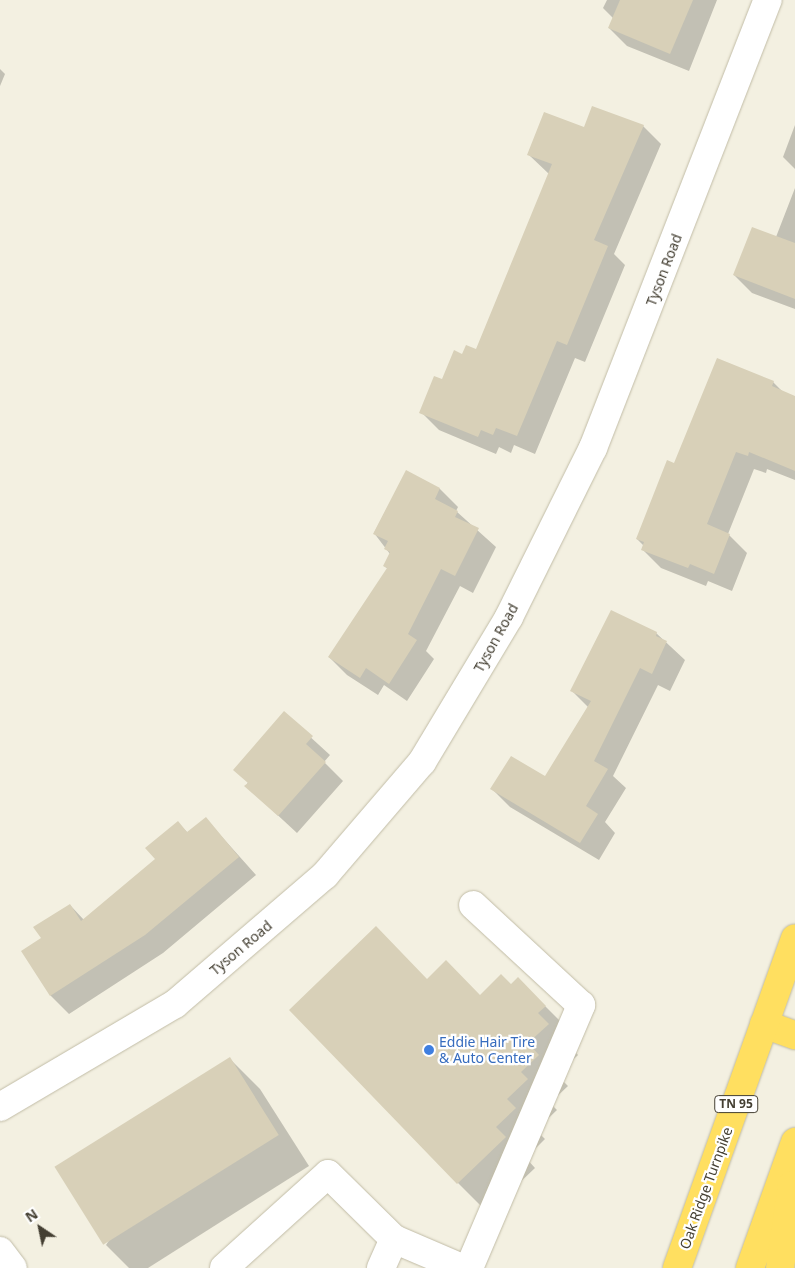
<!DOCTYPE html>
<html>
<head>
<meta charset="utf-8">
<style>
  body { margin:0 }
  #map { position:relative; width:795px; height:1268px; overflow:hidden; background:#f3f0e1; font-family:"Noto Sans",sans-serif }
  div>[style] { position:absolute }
  .shadow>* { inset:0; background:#0003 }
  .building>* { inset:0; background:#d8d0b8; transform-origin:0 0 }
  .roads { filter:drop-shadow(0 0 1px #c1bca6) drop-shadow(0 0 1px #c1bca6) }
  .minor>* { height:28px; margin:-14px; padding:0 14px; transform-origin:14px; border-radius:14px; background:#fff }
  .highway>* { height:28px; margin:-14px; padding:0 14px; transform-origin:14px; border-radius:14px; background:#ffdf60 }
  .dots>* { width:14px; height:14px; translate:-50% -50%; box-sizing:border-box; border:2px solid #fff; border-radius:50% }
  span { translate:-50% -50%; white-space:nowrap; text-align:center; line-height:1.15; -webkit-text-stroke:4.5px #fff; paint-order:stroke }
  .shield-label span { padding:1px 4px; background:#fff; border:1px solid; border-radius:4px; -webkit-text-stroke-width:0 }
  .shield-label { font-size:12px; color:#443f32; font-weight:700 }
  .street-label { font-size:14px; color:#443f32 }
  .shop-label { font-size:14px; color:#366cbe }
  .left { translate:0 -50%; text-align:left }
  .north { position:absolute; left:15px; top:1203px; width:50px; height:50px; -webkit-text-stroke:4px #fff; paint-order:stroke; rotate:326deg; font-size:14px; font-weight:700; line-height:20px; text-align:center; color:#443f32 }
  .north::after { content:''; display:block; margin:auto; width:18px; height:22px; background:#443f32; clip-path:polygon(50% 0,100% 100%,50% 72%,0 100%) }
</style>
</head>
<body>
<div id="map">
  <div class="shadow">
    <div style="clip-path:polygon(607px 0,717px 0,689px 71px,627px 46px,609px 28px,613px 18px,603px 8px)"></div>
    <div style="clip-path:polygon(0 69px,5px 74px,0 86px)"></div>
    <div style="clip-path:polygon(795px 125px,795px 169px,783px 157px)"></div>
    <div style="clip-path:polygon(643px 126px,661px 144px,614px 254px,625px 265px,585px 362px,575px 358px,535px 454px,514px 445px,511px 453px,499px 447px,496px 454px,439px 430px,421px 412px,463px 355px,476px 351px,549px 174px,529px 155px,585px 128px)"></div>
    <div style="clip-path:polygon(795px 188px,795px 309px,752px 293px,734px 275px,776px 237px)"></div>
    <div style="clip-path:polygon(773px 382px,784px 393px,795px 397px,795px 480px,767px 469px,766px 473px,754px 469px,728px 534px,747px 553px,732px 591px,708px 581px,706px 586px,661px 568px,643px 550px,644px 546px,637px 539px,674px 465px)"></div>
    <div style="clip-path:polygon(406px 472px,440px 489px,458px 507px,456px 511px,496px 547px,473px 593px,460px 586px,426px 651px,434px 659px,407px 701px,384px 685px,378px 695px,347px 675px,329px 657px,388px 569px,384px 566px,390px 554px,374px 533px)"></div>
    <div style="clip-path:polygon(656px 633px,685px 660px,670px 691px,658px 685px,613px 776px,626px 788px,605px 822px,615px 833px,599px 860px,510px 807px,492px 789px,545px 778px,588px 707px,572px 691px)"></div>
    <div style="clip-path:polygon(284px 713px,330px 755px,324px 762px,343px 781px,297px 833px,246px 786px)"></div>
    <div style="clip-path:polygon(206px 819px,256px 875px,163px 953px,69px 1014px,51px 996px,23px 952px,43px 939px,70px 905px,84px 920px,157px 859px,178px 823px,188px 833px)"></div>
    <div style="clip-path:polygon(518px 979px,576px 1037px,568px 1044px,578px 1055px,557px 1075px,568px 1086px,550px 1103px,557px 1110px,536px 1130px,545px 1139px,526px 1158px,535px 1168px,488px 1213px,458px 1183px,428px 980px,481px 996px,511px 986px)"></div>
    <div style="clip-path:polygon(230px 1059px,260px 1089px,309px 1166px,148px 1268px,129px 1268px,106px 1245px)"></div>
  </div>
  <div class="building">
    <div style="clip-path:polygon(620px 0,693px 0,670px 54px,608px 28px)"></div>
    <div style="clip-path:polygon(592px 106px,644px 125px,594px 240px,608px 246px,567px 345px,557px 341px,517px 436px,496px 428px,493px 435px,481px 430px,478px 437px,419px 413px,434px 376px,442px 379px,454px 350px,462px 354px,466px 345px,476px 349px,552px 164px,527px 155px,544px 112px,584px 127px)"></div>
    <div style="clip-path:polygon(752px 227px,795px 243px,795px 299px,733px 275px)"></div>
    <div style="clip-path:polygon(717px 358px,774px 381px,772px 386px,795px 396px,795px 471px,749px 452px,748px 456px,736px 452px,707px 524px,730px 534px,714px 574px,690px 564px,688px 568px,641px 550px,644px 542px,636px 539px,667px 460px,674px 463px)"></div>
    <div style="clip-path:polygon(406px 470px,440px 488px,435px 499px,458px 511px,455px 517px,479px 528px,455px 576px,441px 569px,408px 634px,417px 640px,389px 684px,366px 668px,360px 678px,328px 657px,387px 568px,383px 566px,390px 552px,384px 549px,388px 541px,373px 534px)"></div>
    <div style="clip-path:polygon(611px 610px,657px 632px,656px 636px,667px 641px,652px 674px,640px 668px,594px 761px,608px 769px,586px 806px,598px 814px,580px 843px,490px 789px,511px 756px,545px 776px,591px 701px,570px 691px)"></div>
    <div style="clip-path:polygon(284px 711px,313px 736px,306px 744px,326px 762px,278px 816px,244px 786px,248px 783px,233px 770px)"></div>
    <div style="clip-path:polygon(206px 817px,239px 857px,145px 935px,50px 996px,21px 951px,41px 938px,33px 927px,70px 904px,81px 921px,155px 859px,145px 848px,178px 821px,187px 832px)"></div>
    <div style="clip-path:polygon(376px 926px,427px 979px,446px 960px,480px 995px,501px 974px,511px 984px,518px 977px,546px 1006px,538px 1013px,549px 1024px,528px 1043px,539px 1055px,521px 1072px,528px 1079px,507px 1099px,516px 1108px,496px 1127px,506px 1137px,457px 1184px,289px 1010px)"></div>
    <div style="left:230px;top:1057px;width:92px;height:207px;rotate:58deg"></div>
  </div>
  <div class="roads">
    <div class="minor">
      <div style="left:0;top:1107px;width:203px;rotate:-30.5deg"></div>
      <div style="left:175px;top:1004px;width:198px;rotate:-40.7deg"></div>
      <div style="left:325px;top:875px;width:149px;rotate:-49.4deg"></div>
      <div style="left:422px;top:762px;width:169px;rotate:-59deg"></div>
      <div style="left:509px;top:617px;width:189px;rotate:-63.6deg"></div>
      <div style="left:593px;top:448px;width:481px;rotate:-68.7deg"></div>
      <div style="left:0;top:1251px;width:21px;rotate:53deg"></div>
      <div style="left:224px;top:1268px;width:140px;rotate:-42.1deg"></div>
      <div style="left:328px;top:1174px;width:93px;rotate:44.6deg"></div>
      <div style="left:381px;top:1268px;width:32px;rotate:-66deg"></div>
      <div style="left:394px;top:1239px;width:74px;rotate:23.1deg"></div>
      <div style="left:469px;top:1268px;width:286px;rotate:-66.9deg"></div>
      <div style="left:581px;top:1005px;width:147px;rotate:-137.2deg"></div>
    </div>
    <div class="highway">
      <div style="left:764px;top:1024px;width:33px;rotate:20deg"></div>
      <div style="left:677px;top:1268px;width:350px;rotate:-70.3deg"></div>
      <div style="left:750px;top:1268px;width:134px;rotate:-70.3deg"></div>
      <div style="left:780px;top:1268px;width:84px;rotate:-81.8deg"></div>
    </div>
  </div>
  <div class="dots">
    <div style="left:429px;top:1050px;background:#3f7fe0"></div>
  </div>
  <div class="shield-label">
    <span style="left:736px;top:1104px">TN 95</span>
  </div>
  <div class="street-label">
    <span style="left:664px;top:270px;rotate:-69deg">Tyson Road</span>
    <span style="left:496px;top:638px;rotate:-61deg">Tyson Road</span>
    <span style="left:241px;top:948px;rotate:-40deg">Tyson Road</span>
    <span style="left:706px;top:1188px;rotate:-70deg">Oak Ridge Turnpike</span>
  </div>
  <div class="shop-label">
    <span class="left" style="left:439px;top:1050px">Eddie Hair Tire<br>&amp; Auto Center</span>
  </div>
  <div class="north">N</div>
</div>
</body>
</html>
